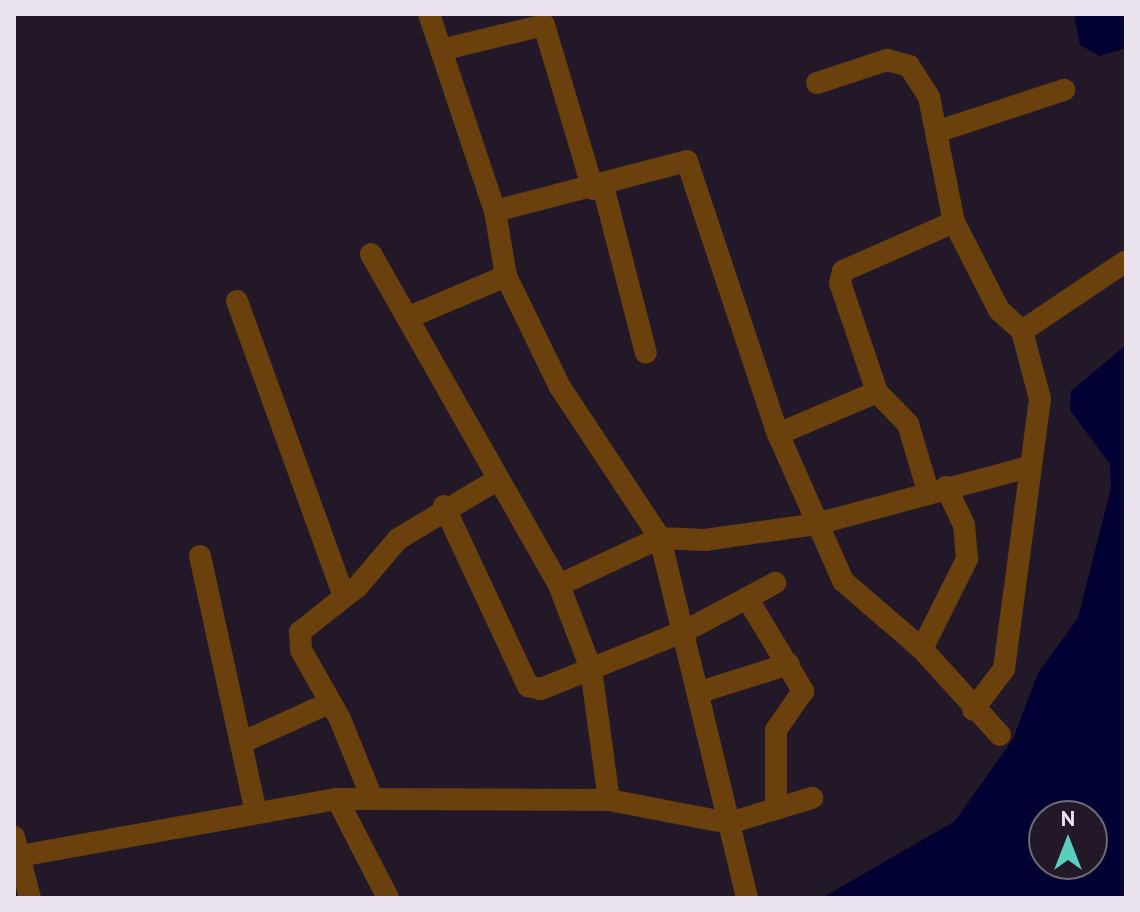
<!DOCTYPE html>
<html>
<head>
<meta charset="utf-8">
<style>
  body { margin:0 }
  #map { position:relative; width:1140px; height:912px; overflow:hidden; background:#221827; font-family:"PT Sans",sans-serif }
  div>[style] { position:absolute }
  .water>* { inset:0; background:#000032 }
  .minor>* { height:22px; margin:-11px; padding:0 11px; transform-origin:11px; border-radius:11px; background:#6a400d }
  span { translate:-50% -50%; white-space:nowrap; text-align:center; line-height:1.15; -webkit-text-stroke:6px #221827; paint-order:stroke }
  .frame { position:absolute; inset:0; border:16px solid #eae3ee; pointer-events:none }
  .north { position:absolute; left:1028px; top:800px; width:80px; height:80px; box-sizing:border-box; background:#221827; border:2px solid #726977; border-radius:50%; rotate:0deg; font-size:22px; font-weight:700; line-height:32px; text-align:center; color:#eae3ee }
  .north::after { content:''; display:block; margin:auto; width:28px; height:36px; background:#59cebf; clip-path:polygon(50% 0,100% 100%,50% 72%,0 100%) }
</style>
</head>
<body>
<div id="map">
  <div class="water">
    <div style="clip-path:polygon(1074px 14px,1126px 14px,1126px 48px,1100px 56px,1080px 45px)"></div>
    <div style="clip-path:polygon(evenodd,1126px 345px,1126px 898px,822px 898px,955px 821px,1013px 739px,1038px 673px,1078px 618px,1111px 488px,1110px 464px,1070px 410px,1071px 391px,1126px 345px,1044px 816px,1092px 816px,1092px 864px,1044px 864px,1044px 816px)"></div>
  </div>
  <div class="minor">
    <div style="left:429px;top:14px;width:208px;rotate:71.5deg"></div>
    <div style="left:495px;top:211px;width:66px;rotate:80.4deg"></div>
    <div style="left:506px;top:276px;width:123px;rotate:64.1deg"></div>
    <div style="left:560px;top:387px;width:181px;rotate:56.5deg"></div>
    <div style="left:660px;top:538px;width:370px;rotate:76.4deg"></div>
    <div style="left:441px;top:50px;width:106px;rotate:-13.6deg"></div>
    <div style="left:544px;top:25px;width:171px;rotate:73.4deg"></div>
    <div style="left:817px;top:83px;width:74px;rotate:-18.2deg"></div>
    <div style="left:887px;top:60px;width:23px;rotate:15deg"></div>
    <div style="left:909px;top:66px;width:37px;rotate:57deg"></div>
    <div style="left:929px;top:97px;width:127px;rotate:78.7deg"></div>
    <div style="left:954px;top:222px;width:99px;rotate:62.9deg"></div>
    <div style="left:999px;top:310px;width:31px;rotate:42deg"></div>
    <div style="left:1022px;top:331px;width:70px;rotate:75.2deg"></div>
    <div style="left:1040px;top:399px;width:272px;rotate:97.6deg"></div>
    <div style="left:1004px;top:669px;width:51px;rotate:127.1deg"></div>
    <div style="left:936px;top:132px;width:135px;rotate:-18.2deg"></div>
    <div style="left:603px;top:186px;width:172px;rotate:75.6deg"></div>
    <div style="left:495px;top:211px;width:198px;rotate:-14.6deg"></div>
    <div style="left:687px;top:161px;width:288px;rotate:71.6deg"></div>
    <div style="left:778px;top:434px;width:161px;rotate:66.1deg"></div>
    <div style="left:843px;top:581px;width:104px;rotate:40.7deg"></div>
    <div style="left:922px;top:649px;width:116px;rotate:47.8deg"></div>
    <div style="left:371px;top:254px;width:381px;rotate:60.4deg"></div>
    <div style="left:559px;top:585px;width:90px;rotate:69.1deg"></div>
    <div style="left:591px;top:669px;width:132px;rotate:82.2deg"></div>
    <div style="left:237px;top:301px;width:312px;rotate:70.1deg"></div>
    <div style="left:407px;top:318px;width:108px;rotate:-23deg"></div>
    <div style="left:1022px;top:331px;width:125px;rotate:-33.9deg"></div>
    <div style="left:778px;top:434px;width:108px;rotate:-23deg"></div>
    <div style="left:928px;top:491px;width:70px;rotate:-106.6deg"></div>
    <div style="left:908px;top:424px;width:45px;rotate:-134.1deg"></div>
    <div style="left:877px;top:392px;width:115px;rotate:-108.7deg"></div>
    <div style="left:840px;top:283px;width:12px;rotate:-76deg"></div>
    <div style="left:843px;top:271px;width:121px;rotate:-23.8deg"></div>
    <div style="left:444px;top:506px;width:199px;rotate:65deg"></div>
    <div style="left:528px;top:686px;width:13px;rotate:13deg"></div>
    <div style="left:541px;top:689px;width:157px;rotate:-22deg"></div>
    <div style="left:687px;top:630px;width:100px;rotate:-28.1deg"></div>
    <div style="left:200px;top:556px;width:263px;rotate:77.7deg"></div>
    <div style="left:559px;top:585px;width:111px;rotate:-25deg"></div>
    <div style="left:660px;top:538px;width:45px;rotate:2.5deg"></div>
    <div style="left:705px;top:540px;width:112px;rotate:-8.2deg"></div>
    <div style="left:816px;top:524px;width:220px;rotate:-15deg"></div>
    <div style="left:747px;top:598px;width:109px;rotate:58.9deg"></div>
    <div style="left:803px;top:691px;width:47px;rotate:124.7deg"></div>
    <div style="left:776px;top:730px;width:79px;rotate:90deg"></div>
    <div style="left:922px;top:649px;width:101px;rotate:-63.4deg"></div>
    <div style="left:967px;top:559px;width:34px;rotate:-95deg"></div>
    <div style="left:964px;top:525px;width:42px;rotate:-115.3deg"></div>
    <div style="left:700px;top:692px;width:93px;rotate:-17.5deg"></div>
    <div style="left:243px;top:742px;width:94px;rotate:-24.4deg"></div>
    <div style="left:372px;top:798px;width:85px;rotate:-112.1deg"></div>
    <div style="left:340px;top:719px;width:79px;rotate:-119.5deg"></div>
    <div style="left:301px;top:650px;width:18px;rotate:-93deg"></div>
    <div style="left:300px;top:632px;width:74px;rotate:-38.4deg"></div>
    <div style="left:358px;top:586px;width:62px;rotate:-49.6deg"></div>
    <div style="left:398px;top:539px;width:113px;rotate:-30.9deg"></div>
    <div style="left:337px;top:799px;width:111px;rotate:62.7deg"></div>
    <div style="left:14px;top:837px;width:63px;rotate:75.3deg"></div>
    <div style="left:14px;top:857px;width:328px;rotate:-10.2deg"></div>
    <div style="left:337px;top:799px;width:272px;rotate:0.2deg"></div>
    <div style="left:609px;top:800px;width:122px;rotate:10.9deg"></div>
    <div style="left:729px;top:823px;width:87px;rotate:-16.8deg"></div>
  </div>
  <div class="frame"></div>
  <div class="north">N</div>
</div>
</body>
</html>
